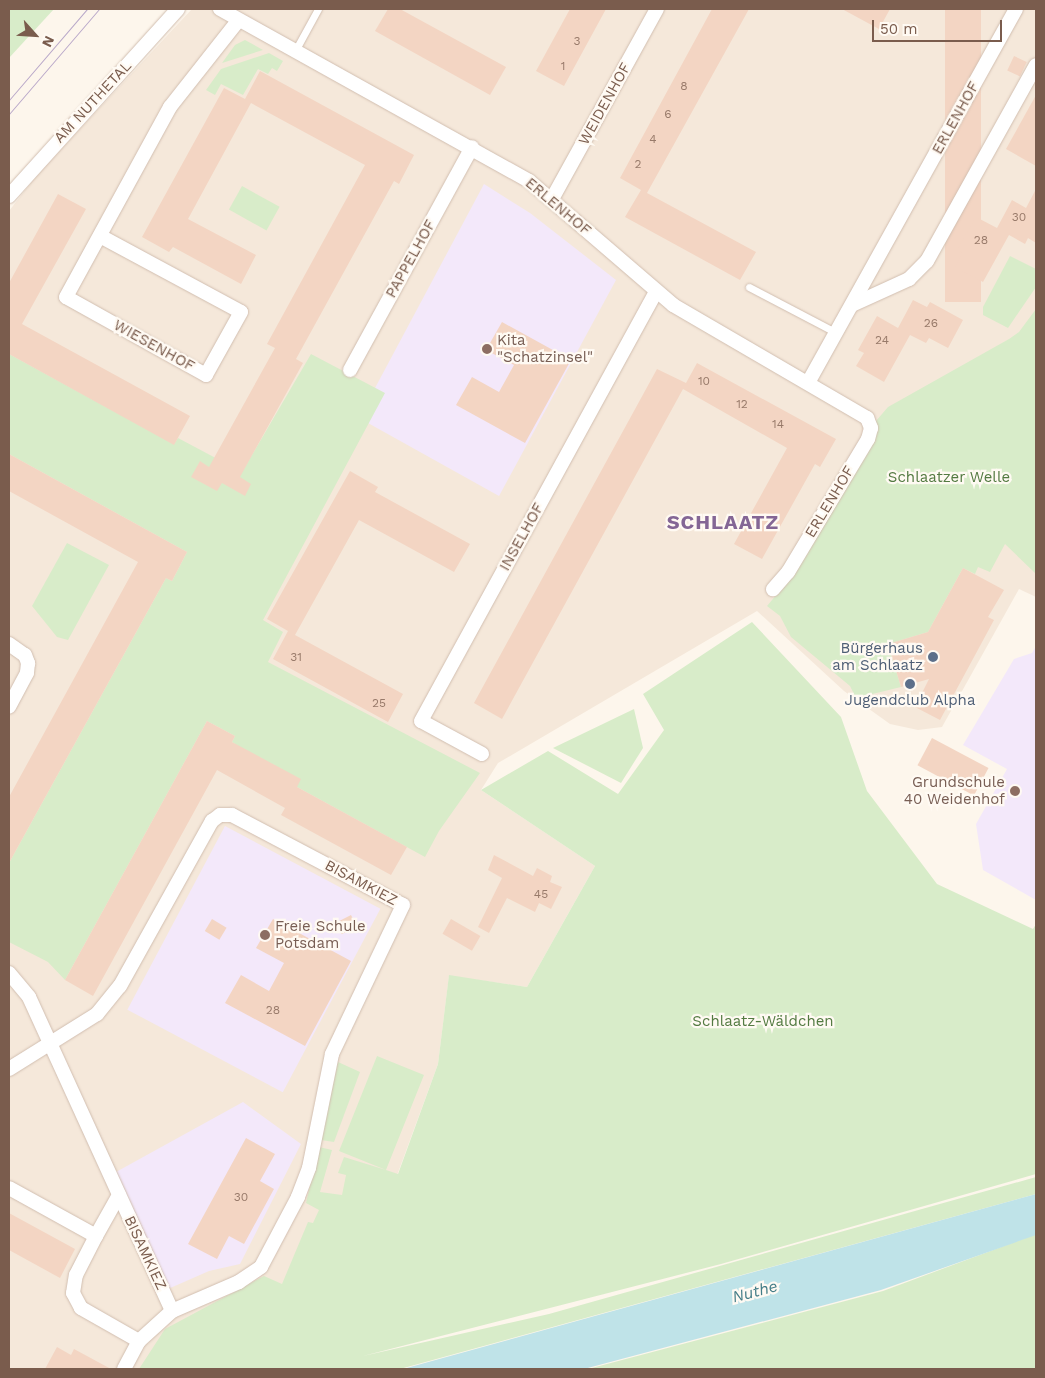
<!DOCTYPE html>
<html>
<head>
<meta charset="utf-8">
<style>
  body { margin:0 }
  #map { position:relative; width:1045px; height:1378px; overflow:hidden; background:#fdf6ec; font-family:"Work Sans",sans-serif }
  div>[style] { position:absolute }
  .residential>* { inset:0; background:#f5e8da }
  .education>* { inset:0; background:#f3e8fa; transform-origin:0 0 }
  .green>* { inset:0; background:#d8ecc9; transform-origin:0 0 }
  .water>* { inset:0; background:#bfe3e8 }
  .building>* { inset:0; background:#f3d5c3; transform-origin:0 0 }
  .roads { filter:drop-shadow(0 0 1px #d1beb0) drop-shadow(0 0 1px #d1beb0) }
  .lane>* { height:7px; margin:-3.5px; padding:0 3.5px; transform-origin:3.5px; border-radius:3.5px; background:#fff }
  .street>* { height:14px; margin:-7px; padding:0 7px; transform-origin:7px; border-radius:7px; background:#fff }
  .tram>* { height:1px; margin:-0.5px; padding:0 0.5px; transform-origin:0.5px; border-radius:0.5px; background:#b9a8c9 }
  .dots>* { width:14px; height:14px; translate:-50% -50%; box-sizing:border-box; border:2px solid #fffaf3; border-radius:50% }
  span { translate:-50% -50%; white-space:nowrap; text-align:center; line-height:1.15; -webkit-text-stroke:4.5px #fffaf3; paint-order:stroke }
  .number-label { font-size:12px; color:#987a6a }
  .number-label span { -webkit-text-stroke-width:0 }
  .street-label { font-size:15px; color:#7a5c4d }
  .education-label { font-size:15px; color:#785e54 }
  .left { translate:0 -50%; text-align:left }
  .right { translate:-100% -50%; text-align:right }
  .park-label { font-size:15px; color:#537a41 }
  .service-label { font-size:15px; color:#4e5e75 }
  .water-label { font-size:16px; color:#437c86; font-style:italic }
  .district-label { font-size:20px; color:#846695; font-weight:700; letter-spacing:1px }
  .frame { position:absolute; inset:0; border:10px solid #7a5c4d; pointer-events:none }
  .north { position:absolute; left:10px; top:10px; width:50px; height:50px; -webkit-text-stroke:4px #fffaf3; paint-order:stroke; rotate:116deg; font-size:14px; font-weight:700; line-height:20px; text-align:center; color:#7a5c4d }
  .north::after { content:''; display:block; margin:auto; width:18px; height:22px; background:#7a5c4d; clip-path:polygon(50% 0,100% 100%,50% 72%,0 100%) }
  .scale { position:absolute; left:872px; top:20px; width:130px; height:22px; box-sizing:border-box; border:2px solid #7a5c4d; border-top:0; padding-left:6px; font-size:15px; line-height:18px; white-space:nowrap; color:#7a5c4d; -webkit-text-stroke:4px #fffaf3; paint-order:stroke }
</style>
</head>
<body>
<div id="map">
  <div class="residential">
    <div style="clip-path:polygon(192px 9px,1036px 9px,1036px 597px,1019px 589px,942px 727px,918px 730px,890px 724px,844px 691px,757px 611px,498px 763px,481px 790px,595px 866px,527px 987px,449px 976px,438px 1064px,385px 1208px,316px 1369px,9px 1369px,9px 211px,37px 175px)"></div>
  </div>
  <div class="education">
    <div style="clip-path:polygon(484px 184px,530px 213px,616px 280px,499px 496px,359px 418px)"></div>
    <div style="clip-path:polygon(1036px 646px,1036px 900px,983px 870px,976px 824px,1007px 769px,963px 745px,1014px 659px,1032px 653px)"></div>
    <div style="left:225px;top:826px;width:176px;height:208px;rotate:28deg"></div>
    <div style="clip-path:polygon(243px 1102px,301px 1144px,240px 1264px,209px 1271px,168px 1289px,116px 1172px)"></div>
  </div>
  <div class="green">
    <div style="clip-path:polygon(9px 9px,54px 9px,9px 58px)"></div>
    <div style="clip-path:polygon(245px 40px,263px 50px,222px 63px,235px 45px)"></div>
    <div style="clip-path:polygon(269px 53px,283px 61px,277px 71px,272px 68px,268px 74px,258px 69px,243px 95px,221px 84px,215px 95px,206px 90px,221px 69px)"></div>
    <div style="left:242px;top:186px;width:43px;height:27px;rotate:29deg"></div>
    <div style="clip-path:polygon(1010px 256px,1036px 269px,1036px 287px,1008px 328px,983px 315px,983px 307px)"></div>
    <div style="clip-path:polygon(1036px 309px,1036px 574px,1005px 544px,990px 572px,978px 567px,975px 574px,963px 568px,928px 632px,888px 644px,901px 687px,856px 698px,850px 686px,791px 637px,780px 616px,767px 606px,793px 575px,876px 421px,888px 407px,1009px 339px,1019px 332px)"></div>
    <div style="clip-path:polygon(9px 354px,174px 444px,178px 438px,242px 472px,311px 354px,385px 393px,263px 620px,283px 632px,268px 662px,480px 773px,439px 831px,425px 857px,297px 787px,232px 742px,235px 736px,207px 721px,65px 980px,48px 962px,9px 942px,9px 863px,166px 578px,172px 581px,187px 552px,9px 454px)"></div>
    <div style="clip-path:polygon(67px 543px,109px 565px,68px 640px,57px 637px,32px 606px)"></div>
    <div style="clip-path:polygon(752px 622px,841px 717px,867px 791px,937px 884px,1033px 929px,1036px 924px,1036px 1174px,721px 1264px,363px 1356px,549px 1314px,1036px 1177px,1036px 1194px,400px 1369px,139px 1369px,165px 1329px,264px 1276px,282px 1284px,308px 1222px,313px 1223px,319px 1210px,306px 1203px,319px 1147px,332px 1150px,320px 1192px,342px 1195px,346px 1175px,338px 1173px,344px 1157px,386px 1170px,339px 1151px,377px 1056px,424px 1075px,386px 1170px,398px 1174px,438px 1064px,449px 975px,527px 987px,595px 866px,481px 790px,548px 751px,618px 794px,664px 730px,643px 694px)"></div>
    <div style="clip-path:polygon(634px 709px,643px 748px,621px 783px,553px 748px)"></div>
    <div style="clip-path:polygon(338px 1062px,360px 1072px,334px 1142px,321px 1140px)"></div>
    <div style="clip-path:polygon(1036px 1234px,1036px 1369px,588px 1369px,883px 1291px)"></div>
  </div>
  <div class="water">
    <div style="clip-path:polygon(1036px 1194px,1036px 1235px,881px 1290px,584px 1369px,403px 1369px)"></div>
  </div>
  <div class="building">
    <div style="clip-path:polygon(388px 9px,400px 9px,506px 67px,490px 95px,375px 31px)"></div>
    <div style="clip-path:polygon(570px 9px,606px 9px,564px 86px,536px 71px)"></div>
    <div style="clip-path:polygon(712px 9px,749px 9px,647px 193px,756px 252px,740px 280px,625px 217px,641px 190px,620px 178px)"></div>
    <div style="clip-path:polygon(842px 9px,890px 9px,879px 29px)"></div>
    <div style="left:945px;top:9px;width:36px;height:293px"></div>
    <div style="left:1014px;top:56px;width:14px;height:16px;rotate:25deg"></div>
    <div style="clip-path:polygon(260px 71px,414px 155px,399px 184px,394px 181px,296px 359px,303px 363px,240px 477px,251px 484px,245px 496px,222px 483px,217px 491px,191px 477px,200px 461px,209px 467px,275px 348px,267px 344px,365px 165px,251px 103px,188px 219px,256px 255px,241px 284px,173px 247px,169px 252px,142px 237px,224px 88px,245px 99px)"></div>
    <div style="clip-path:polygon(1036px 95px,1036px 166px,1006px 149px)"></div>
    <div style="clip-path:polygon(1036px 189px,1036px 243px,1028px 238px,1025px 244px,1009px 235px,983px 282px,955px 267px,962px 253px,957px 250px,976px 217px,997px 228px,1012px 200px,1026px 208px)"></div>
    <div style="clip-path:polygon(58px 194px,86px 209px,22px 324px,190px 416px,174px 445px,9px 354px,9px 283px)"></div>
    <div style="clip-path:polygon(913px 300px,927px 307px,930px 302px,963px 320px,948px 348px,929px 338px,926px 343px,910px 335px,884px 382px,856px 366px,864px 353px,858px 350px,877px 316px,898px 328px)"></div>
    <div style="clip-path:polygon(502px 322px,571px 360px,525px 443px,456px 405px,472px 377px,499px 392px,514px 365px,486px 350px)"></div>
    <div style="clip-path:polygon(697px 363px,836px 439px,820px 467px,815px 464px,762px 559px,734px 544px,787px 448px,683px 389px,502px 719px,474px 703px,657px 369px,686px 383px)"></div>
    <div style="clip-path:polygon(9px 454px,187px 552px,172px 581px,166px 578px,9px 863px,9px 797px,138px 562px,9px 491px)"></div>
    <div style="clip-path:polygon(350px 471px,378px 487px,375px 492px,470px 544px,454px 572px,359px 520px,295px 635px,403px 694px,388px 722px,273px 659px,288px 631px,267px 619px)"></div>
    <div style="clip-path:polygon(963px 568px,1004px 590px,988px 617px,994px 620px,940px 720px,915px 707px,929px 679px,901px 687px,888px 644px,928px 632px)"></div>
    <div style="clip-path:polygon(207px 721px,235px 736px,232px 742px,301px 779px,297px 787px,407px 847px,391px 875px,281px 815px,285px 808px,217px 770px,93px 996px,65px 980px)"></div>
    <div style="left:932px;top:738px;width:64px;height:31px;rotate:28deg"></div>
    <div style="clip-path:polygon(494px 855px,533px 876px,537px 868px,552px 876px,550px 882px,562px 887px,551px 909px,539px 903px,535px 912px,507px 898px,489px 933px,478px 927px,502px 878px,488px 870px)"></div>
    <div style="left:351px;top:915px;width:13px;height:17px;rotate:63deg"></div>
    <div style="left:212px;top:919px;width:17px;height:14px;rotate:31deg"></div>
    <div style="clip-path:polygon(273px 919px,351px 961px,305px 1046px,225px 1003px,241px 975px,269px 991px,284px 963px,256px 948px)"></div>
    <div style="left:451px;top:919px;width:34px;height:17px;rotate:30deg"></div>
    <div style="clip-path:polygon(246px 1138px,275px 1154px,260px 1181px,274px 1189px,244px 1244px,229px 1236px,217px 1259px,188px 1244px)"></div>
    <div style="clip-path:polygon(9px 1213px,75px 1249px,60px 1278px,9px 1250px)"></div>
    <div style="clip-path:polygon(57px 1347px,71px 1355px,74px 1349px,111px 1369px,45px 1369px)"></div>
  </div>
  <div class="roads">
    <div class="lane">
      <div style="left:295px;top:51px;width:48px;rotate:-61.3deg"></div>
      <div style="left:749px;top:287px;width:97px;rotate:27.6deg"></div>
    </div>
    <div class="street">
      <div style="left:220px;top:9px;width:354px;rotate:29.1deg"></div>
      <div style="left:529px;top:181px;width:190px;rotate:40.7deg"></div>
      <div style="left:673px;top:305px;width:225px;rotate:30.2deg"></div>
      <div style="left:867px;top:418px;width:11px;rotate:68deg"></div>
      <div style="left:871px;top:428px;width:11px;rotate:105deg"></div>
      <div style="left:868px;top:439px;width:155px;rotate:121deg"></div>
      <div style="left:788px;top:572px;width:23px;rotate:131deg"></div>
      <div style="left:9px;top:196px;width:252px;rotate:-47.9deg"></div>
      <div style="left:552px;top:199px;width:217px;rotate:-61.1deg"></div>
      <div style="left:100px;top:236px;width:160px;rotate:28.3deg"></div>
      <div style="left:241px;top:312px;width:72px;rotate:119.1deg"></div>
      <div style="left:206px;top:375px;width:160px;rotate:-150.9deg"></div>
      <div style="left:66px;top:297px;width:217px;rotate:-61.3deg"></div>
      <div style="left:170px;top:107px;width:110px;rotate:-51.7deg"></div>
      <div style="left:852px;top:305px;width:63px;rotate:-24.5deg"></div>
      <div style="left:909px;top:279px;width:25px;rotate:-45deg"></div>
      <div style="left:927px;top:261px;width:224px;rotate:-60.9deg"></div>
      <div style="left:350px;top:370px;width:254px;rotate:-61.3deg"></div>
      <div style="left:809px;top:381px;width:426px;rotate:-60.9deg"></div>
      <div style="left:9px;top:644px;width:19px;rotate:35deg"></div>
      <div style="left:25px;top:655px;width:9px;rotate:69deg"></div>
      <div style="left:28px;top:663px;width:10px;rotate:96deg"></div>
      <div style="left:27px;top:673px;width:38px;rotate:118deg"></div>
      <div style="left:482px;top:754px;width:69px;rotate:-151.6deg"></div>
      <div style="left:421px;top:721px;width:489px;rotate:-61.3deg"></div>
      <div style="left:9px;top:973px;width:31px;rotate:50deg"></div>
      <div style="left:29px;top:997px;width:345px;rotate:65.5deg"></div>
      <div style="left:9px;top:1069px;width:104px;rotate:-32deg"></div>
      <div style="left:97px;top:1014px;width:36px;rotate:-51deg"></div>
      <div style="left:120px;top:986px;width:189px;rotate:-60.9deg"></div>
      <div style="left:212px;top:821px;width:10px;rotate:-37deg"></div>
      <div style="left:220px;top:815px;width:12px"></div>
      <div style="left:232px;top:815px;width:193px;rotate:27.8deg"></div>
      <div style="left:403px;top:905px;width:165px;rotate:115.5deg"></div>
      <div style="left:332px;top:1054px;width:116px;rotate:101.4deg"></div>
      <div style="left:309px;top:1168px;width:31px;rotate:111deg"></div>
      <div style="left:298px;top:1197px;width:79px;rotate:117.9deg"></div>
      <div style="left:261px;top:1267px;width:27px;rotate:146deg"></div>
      <div style="left:239px;top:1282px;width:73px;rotate:156.6deg"></div>
      <div style="left:172px;top:1311px;width:45px;rotate:137.7deg"></div>
      <div style="left:139px;top:1341px;width:67px;rotate:-150.4deg"></div>
      <div style="left:81px;top:1308px;width:17px;rotate:-118deg"></div>
      <div style="left:73px;top:1293px;width:18px;rotate:-81deg"></div>
      <div style="left:76px;top:1275px;width:44px;rotate:-62.9deg"></div>
      <div style="left:96px;top:1236px;width:99px;rotate:-151.1deg"></div>
      <div style="left:96px;top:1236px;width:47px;rotate:-60.7deg"></div>
      <div style="left:124px;top:1369px;width:32px;rotate:-62deg"></div>
    </div>
  </div>
  <div class="tram">
    <div style="left:9px;top:100px;width:120px;rotate:-49.4deg"></div>
    <div style="left:9px;top:114px;width:138px;rotate:-49.4deg"></div>
  </div>
  <div class="dots">
    <div style="left:487px;top:349px;background:#8d6e63"></div>
    <div style="left:933px;top:657px;background:#5c6f8a"></div>
    <div style="left:910px;top:684px;background:#5c6f8a"></div>
    <div style="left:1015px;top:791px;background:#8d6e63"></div>
    <div style="left:265px;top:935px;background:#8d6e63"></div>
  </div>
  <div class="number-label">
    <span style="left:577px;top:42px">3</span>
    <span style="left:563px;top:67px">1</span>
    <span style="left:684px;top:87px">8</span>
    <span style="left:668px;top:115px">6</span>
    <span style="left:653px;top:140px">4</span>
    <span style="left:638px;top:165px">2</span>
    <span style="left:1019px;top:218px">30</span>
    <span style="left:981px;top:241px">28</span>
    <span style="left:931px;top:324px">26</span>
    <span style="left:882px;top:341px">24</span>
    <span style="left:704px;top:382px">10</span>
    <span style="left:742px;top:405px">12</span>
    <span style="left:778px;top:425px">14</span>
    <span style="left:296px;top:658px">31</span>
    <span style="left:379px;top:704px">25</span>
    <span style="left:541px;top:895px">45</span>
    <span style="left:273px;top:1011px">28</span>
    <span style="left:241px;top:1198px">30</span>
  </div>
  <div class="street-label">
    <span style="left:93px;top:102px;rotate:-47deg">AM NUTHETAL</span>
    <span style="left:605px;top:104px;rotate:-61deg">WEIDENHOF</span>
    <span style="left:956px;top:118px;rotate:-61deg">ERLENHOF</span>
    <span style="left:558px;top:207px;rotate:40deg">ERLENHOF</span>
    <span style="left:411px;top:259px;rotate:-61deg">PAPPELHOF</span>
    <span style="left:154px;top:346px;rotate:29deg">WIESENHOF</span>
    <span style="left:830px;top:502px;rotate:-59deg">ERLENHOF</span>
    <span style="left:522px;top:537px;rotate:-61deg">INSELHOF</span>
    <span style="left:361px;top:883px;rotate:28deg">BISAMKIEZ</span>
    <span style="left:145px;top:1253px;rotate:65deg">BISAMKIEZ</span>
  </div>
  <div class="education-label">
    <span class="left" style="left:497px;top:349px">Kita<br>"Schatzinsel"</span>
    <span class="right" style="left:1005px;top:791px">Grundschule<br>40 Weidenhof</span>
    <span class="left" style="left:275px;top:935px">Freie Schule<br>Potsdam</span>
  </div>
  <div class="park-label">
    <span style="left:949px;top:478px">Schlaatzer Welle</span>
    <span style="left:763px;top:1022px">Schlaatz-Wäldchen</span>
  </div>
  <div class="service-label">
    <span class="right" style="left:923px;top:657px">Bürgerhaus<br>am Schlaatz</span>
    <span style="left:910px;top:701px">Jugendclub Alpha</span>
  </div>
  <div class="water-label">
    <span style="left:755px;top:1292px;rotate:-15deg">Nuthe</span>
  </div>
  <div class="district-label">
    <span style="left:723px;top:522px">SCHLAATZ</span>
  </div>
  <div class="frame"></div>
  <div class="north">N</div>
  <div class="scale">50 m</div>
</div>
</body>
</html>
